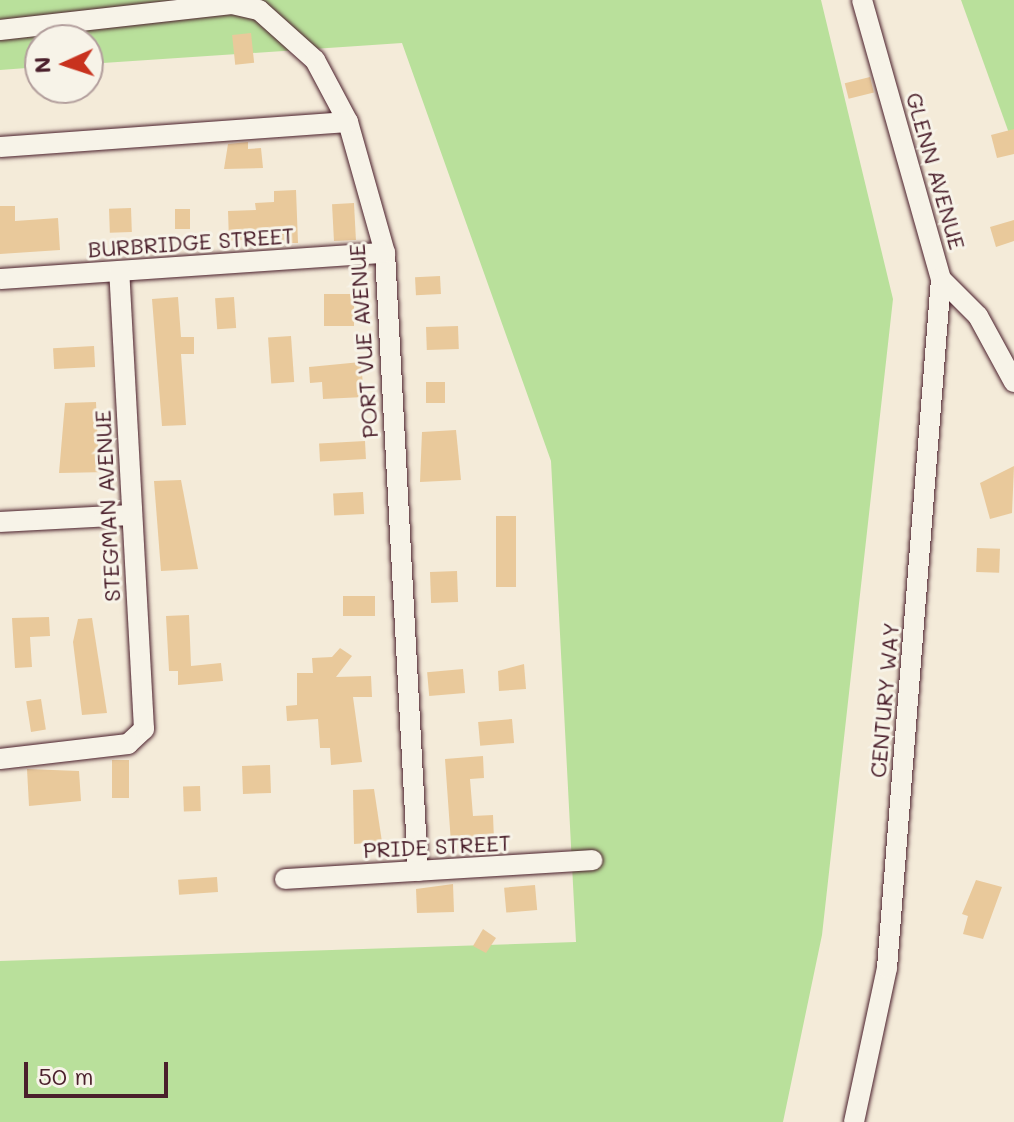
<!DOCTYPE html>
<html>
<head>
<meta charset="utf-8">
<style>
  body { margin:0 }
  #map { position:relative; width:1014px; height:1122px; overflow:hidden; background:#f4ebd9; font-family:Mali,sans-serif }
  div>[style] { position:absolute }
  .green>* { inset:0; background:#b9e09b }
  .building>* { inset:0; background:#e9c99b; transform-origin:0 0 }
  .roads { filter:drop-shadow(0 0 2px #4a1f2b) drop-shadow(0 0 2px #4a1f2b) }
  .minor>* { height:20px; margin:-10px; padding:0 10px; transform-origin:10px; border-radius:10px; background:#f7f3e8 }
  span { translate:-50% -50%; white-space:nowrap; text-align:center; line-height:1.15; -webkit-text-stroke:6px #f7f3e8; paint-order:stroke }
  .street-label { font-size:22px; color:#4a1f2b }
  .north { position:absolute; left:24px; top:24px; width:80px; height:80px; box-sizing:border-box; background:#f7f3e8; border:2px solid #b29e9c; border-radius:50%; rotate:267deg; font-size:22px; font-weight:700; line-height:32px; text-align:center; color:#4a1f2b }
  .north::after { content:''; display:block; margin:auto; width:28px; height:36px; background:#c8321e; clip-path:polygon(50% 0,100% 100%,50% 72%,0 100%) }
  .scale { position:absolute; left:24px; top:1062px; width:144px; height:36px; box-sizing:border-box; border:4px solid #4a1f2b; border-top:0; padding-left:10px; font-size:24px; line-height:28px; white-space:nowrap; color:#4a1f2b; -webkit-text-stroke:6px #f7f3e8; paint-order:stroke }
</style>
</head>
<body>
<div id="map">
  <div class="green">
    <div style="clip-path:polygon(0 0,821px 0,893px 299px,822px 935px,783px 1122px,0 1122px,0 961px,576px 942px,551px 461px,402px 43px,88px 64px,88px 40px,40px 40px,40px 67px,0 70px)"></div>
    <div style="clip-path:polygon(961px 0,1014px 0,1014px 147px)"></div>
  </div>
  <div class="building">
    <div style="left:251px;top:33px;width:30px;height:19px;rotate:84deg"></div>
    <div style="left:870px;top:77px;width:16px;height:26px;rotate:76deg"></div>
    <div style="clip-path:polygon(1014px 129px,1014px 154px,997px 158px,991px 135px)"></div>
    <div style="clip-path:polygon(248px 142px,248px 149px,261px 148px,263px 168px,224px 169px,228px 144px)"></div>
    <div style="clip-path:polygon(296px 190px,298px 243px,280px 243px,280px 237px,229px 241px,228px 211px,256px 210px,255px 203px,274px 202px,274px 191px)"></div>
    <div style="left:354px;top:203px;width:37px;height:22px;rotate:87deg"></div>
    <div style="clip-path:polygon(0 206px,15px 206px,15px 221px,58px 218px,60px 250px,0 254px)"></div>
    <div style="left:131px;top:208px;width:24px;height:22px;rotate:88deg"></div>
    <div style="left:175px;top:209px;width:15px;height:20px"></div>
    <div style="clip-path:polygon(1014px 220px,1014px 241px,996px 247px,990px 227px)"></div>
    <div style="left:440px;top:276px;width:18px;height:25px;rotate:87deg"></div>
    <div style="left:354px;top:294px;width:32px;height:30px;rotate:90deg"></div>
    <div style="clip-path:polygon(178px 297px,181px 337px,194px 337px,194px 354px,181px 354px,186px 425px,162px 426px,152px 299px)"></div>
    <div style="left:234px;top:297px;width:31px;height:19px;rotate:86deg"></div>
    <div style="left:458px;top:326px;width:23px;height:32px;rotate:88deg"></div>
    <div style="left:291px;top:336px;width:46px;height:23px;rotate:86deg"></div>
    <div style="left:94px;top:346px;width:21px;height:41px;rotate:87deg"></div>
    <div style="clip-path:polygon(361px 362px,364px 397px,323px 399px,322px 382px,310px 383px,309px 367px)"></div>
    <div style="left:426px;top:382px;width:19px;height:21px"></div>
    <div style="clip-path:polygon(96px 402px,98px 448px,107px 448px,108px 472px,59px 473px,65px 403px)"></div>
    <div style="clip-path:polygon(456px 430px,461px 480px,420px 482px,422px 432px)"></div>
    <div style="left:365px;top:441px;width:18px;height:46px;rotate:87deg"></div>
    <div style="clip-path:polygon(1014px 466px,1012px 513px,990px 519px,980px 483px)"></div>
    <div style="clip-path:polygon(181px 480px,198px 569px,161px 571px,154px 481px)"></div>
    <div style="left:363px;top:492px;width:22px;height:30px;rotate:87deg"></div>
    <div style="left:496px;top:516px;width:20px;height:71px"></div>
    <div style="left:977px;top:548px;width:23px;height:24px;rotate:2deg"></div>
    <div style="left:457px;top:571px;width:31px;height:27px;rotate:88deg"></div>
    <div style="left:375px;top:596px;width:20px;height:32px;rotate:90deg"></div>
    <div style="clip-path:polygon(189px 615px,191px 666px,221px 663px,223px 681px,178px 685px,178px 671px,169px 671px,166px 616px)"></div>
    <div style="clip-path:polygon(49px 617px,50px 636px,30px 637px,32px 667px,15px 668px,12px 618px)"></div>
    <div style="clip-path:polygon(92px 618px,107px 713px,82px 715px,73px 642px,78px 619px)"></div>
    <div style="clip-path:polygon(340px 648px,352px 656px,336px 677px,371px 676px,372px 697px,353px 697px,362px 762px,331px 765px,330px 748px,320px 748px,318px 719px,287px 721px,286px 706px,297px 705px,297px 673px,313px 673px,312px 658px,332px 657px)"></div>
    <div style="clip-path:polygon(524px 664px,526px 689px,499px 691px,498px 671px)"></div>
    <div style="left:463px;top:669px;width:24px;height:36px;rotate:85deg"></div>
    <div style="left:41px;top:699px;width:31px;height:15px;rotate:81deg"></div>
    <div style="left:512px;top:719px;width:24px;height:34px;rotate:85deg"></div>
    <div style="clip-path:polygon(483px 756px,484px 778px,470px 779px,473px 816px,493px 815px,494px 840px,451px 843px,445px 759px)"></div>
    <div style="left:112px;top:760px;width:17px;height:38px"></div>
    <div style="left:270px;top:765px;width:28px;height:28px;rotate:88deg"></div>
    <div style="clip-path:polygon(27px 769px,79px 771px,81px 801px,29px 806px)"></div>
    <div style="left:200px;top:786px;width:25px;height:17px;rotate:88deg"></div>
    <div style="clip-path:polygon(374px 789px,382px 842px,354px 844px,353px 790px)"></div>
    <div style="left:217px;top:877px;width:15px;height:39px;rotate:86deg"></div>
    <div style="clip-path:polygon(976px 880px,1002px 887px,983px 939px,963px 934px,968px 916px,962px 914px)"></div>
    <div style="clip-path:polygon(453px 884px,454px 912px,417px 913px,416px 889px)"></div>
    <div style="left:535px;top:885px;width:25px;height:31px;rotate:85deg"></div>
    <div style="clip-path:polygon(483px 929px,496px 938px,486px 953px,473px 946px)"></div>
  </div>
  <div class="roads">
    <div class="minor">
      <div style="left:862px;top:0;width:290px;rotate:74.2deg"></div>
      <div style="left:941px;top:279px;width:52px;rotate:45deg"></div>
      <div style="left:978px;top:316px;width:75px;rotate:61.4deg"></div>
      <div style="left:0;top:30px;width:233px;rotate:-6.4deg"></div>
      <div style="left:232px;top:4px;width:28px;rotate:13deg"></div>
      <div style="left:259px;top:10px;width:75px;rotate:41.8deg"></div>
      <div style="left:315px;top:60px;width:70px;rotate:62deg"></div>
      <div style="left:348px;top:122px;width:136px;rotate:74.2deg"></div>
      <div style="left:385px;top:253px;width:619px;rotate:86.94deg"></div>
      <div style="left:0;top:147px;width:349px;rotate:-4.1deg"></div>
      <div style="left:0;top:279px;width:386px;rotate:-3.9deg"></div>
      <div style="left:0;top:522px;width:130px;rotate:-3.1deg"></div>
      <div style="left:0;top:759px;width:129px;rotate:-6.7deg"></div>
      <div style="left:128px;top:744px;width:22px;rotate:-43deg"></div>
      <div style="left:144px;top:729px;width:458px;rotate:-93.1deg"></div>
      <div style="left:285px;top:879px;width:308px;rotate:-3.5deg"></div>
      <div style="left:854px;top:1122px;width:157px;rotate:-77.9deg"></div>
      <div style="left:887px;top:968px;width:691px;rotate:-85.52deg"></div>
    </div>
  </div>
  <div class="street-label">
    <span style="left:936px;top:171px;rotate:74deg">GLENN AVENUE</span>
    <span style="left:191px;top:242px;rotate:-4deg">BURBRIDGE STREET</span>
    <span style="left:363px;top:341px;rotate:-94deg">PORT VUE AVENUE</span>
    <span style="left:107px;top:506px;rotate:-93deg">STEGMAN AVENUE</span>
    <span style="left:884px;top:700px;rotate:-85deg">CENTURY WAY</span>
    <span style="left:437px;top:846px;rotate:-3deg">PRIDE STREET</span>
  </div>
  <div class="north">N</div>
  <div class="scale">50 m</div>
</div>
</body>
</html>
